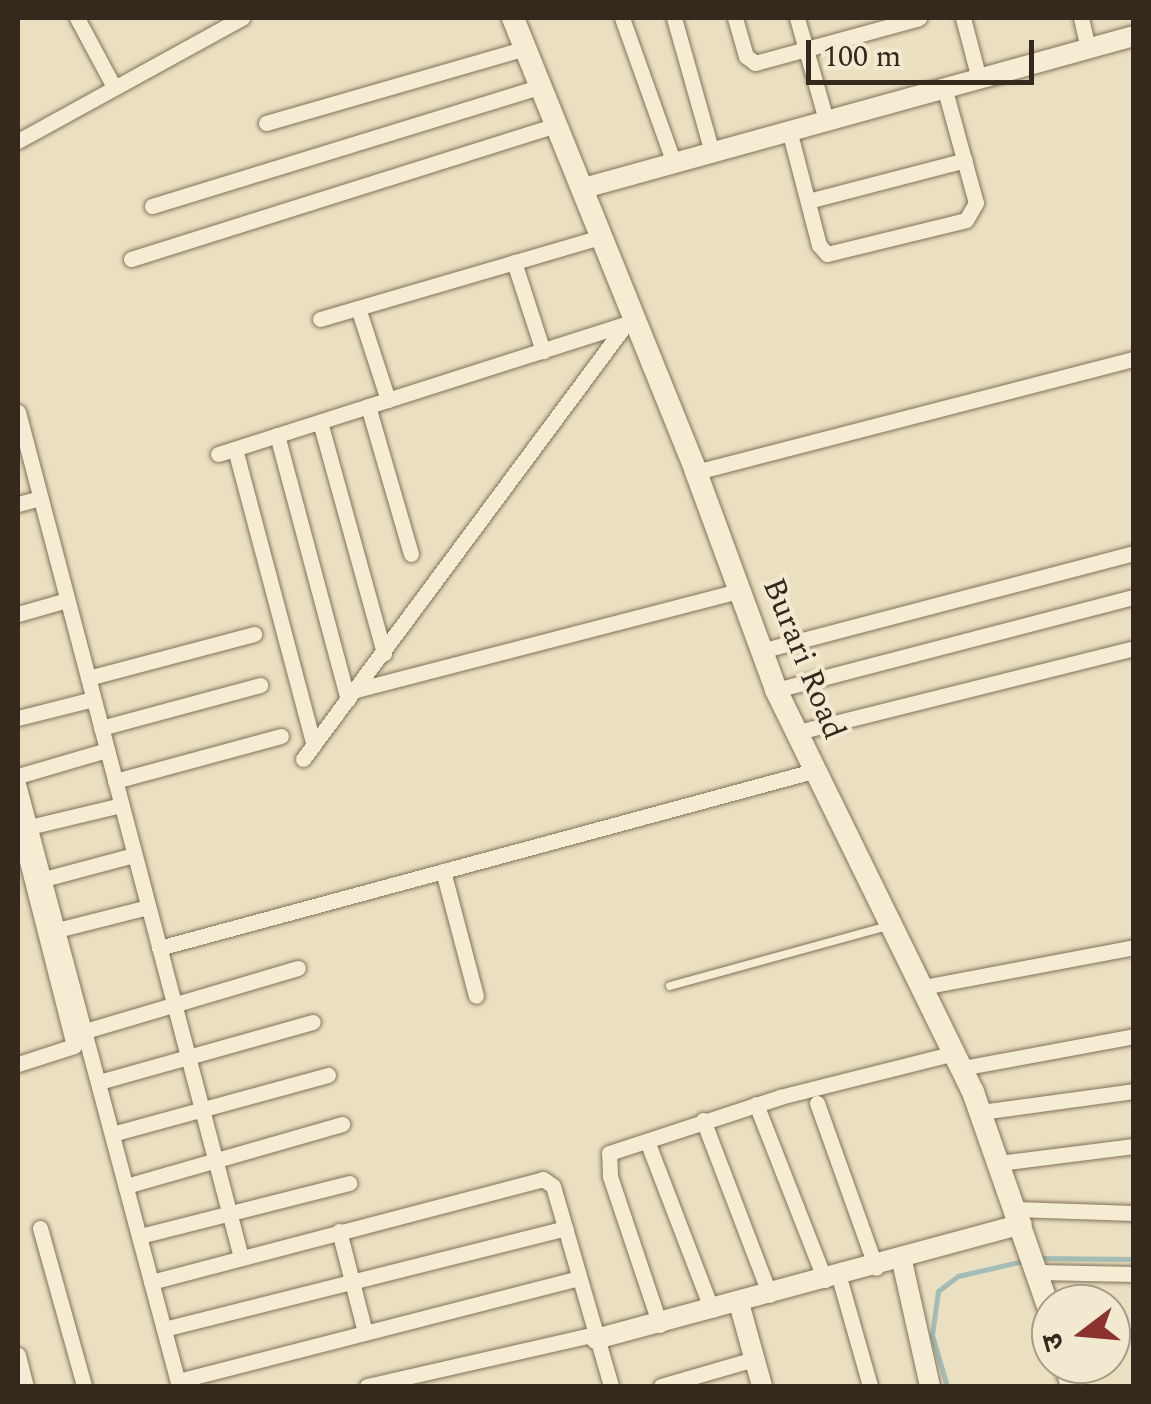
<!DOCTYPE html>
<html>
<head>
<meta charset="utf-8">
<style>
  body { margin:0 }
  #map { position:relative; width:1151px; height:1404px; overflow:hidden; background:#eadfc1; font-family:Spectral,"Noto Sans Devanagari",serif }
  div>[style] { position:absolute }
  .stream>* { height:5px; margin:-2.5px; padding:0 2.5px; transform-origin:2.5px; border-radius:2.5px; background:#a3bdb6 }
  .roads { filter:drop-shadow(0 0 2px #82715a) drop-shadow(0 0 2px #82715a) }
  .service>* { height:8px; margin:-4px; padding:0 4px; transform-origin:4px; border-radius:4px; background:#f5edd3 }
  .minor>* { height:15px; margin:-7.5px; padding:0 7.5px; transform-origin:7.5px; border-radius:7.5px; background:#f5edd3 }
  .tertiary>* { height:20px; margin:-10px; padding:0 10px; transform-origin:10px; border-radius:10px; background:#f5edd3 }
  .secondary>* { height:22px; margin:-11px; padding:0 11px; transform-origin:11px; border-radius:11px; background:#f5edd3 }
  span { translate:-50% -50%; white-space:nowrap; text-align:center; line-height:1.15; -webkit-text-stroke:8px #f2ead0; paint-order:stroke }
  .street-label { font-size:32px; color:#33291d }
  .frame { position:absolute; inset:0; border:20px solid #33291d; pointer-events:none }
  .north { position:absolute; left:1031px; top:1284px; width:100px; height:100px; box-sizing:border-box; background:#f2ead0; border:2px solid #a69d88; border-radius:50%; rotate:254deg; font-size:28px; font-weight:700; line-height:40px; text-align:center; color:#33291d }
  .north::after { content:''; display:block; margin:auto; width:35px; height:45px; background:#8c332f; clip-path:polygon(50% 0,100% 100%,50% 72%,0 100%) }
  .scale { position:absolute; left:806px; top:40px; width:228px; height:45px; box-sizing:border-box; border:5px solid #33291d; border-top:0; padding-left:12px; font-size:30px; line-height:35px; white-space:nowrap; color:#33291d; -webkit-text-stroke:8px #f2ead0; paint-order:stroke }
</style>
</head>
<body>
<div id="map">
  <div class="stream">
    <div style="left:1039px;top:1258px;width:95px;rotate:0.6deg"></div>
    <div style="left:947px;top:1386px;width:53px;rotate:-106.4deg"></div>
    <div style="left:932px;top:1335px;width:44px;rotate:-82.2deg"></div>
    <div style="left:938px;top:1291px;width:25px;rotate:-37deg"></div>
    <div style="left:958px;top:1276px;width:67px;rotate:-13deg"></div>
  </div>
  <div class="roads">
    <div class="service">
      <div style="left:670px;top:986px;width:226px;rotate:-15.4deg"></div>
    </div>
    <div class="minor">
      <div style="left:77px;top:18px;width:78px;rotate:61.8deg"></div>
      <div style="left:622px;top:18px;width:154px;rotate:70.3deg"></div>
      <div style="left:674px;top:18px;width:139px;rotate:74.2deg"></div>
      <div style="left:735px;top:18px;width:40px;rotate:74deg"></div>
      <div style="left:746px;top:56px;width:11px;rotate:38deg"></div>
      <div style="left:755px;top:63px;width:170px;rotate:-15.3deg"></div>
      <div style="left:797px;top:18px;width:106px;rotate:74.1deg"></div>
      <div style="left:963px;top:18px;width:63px;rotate:75.3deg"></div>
      <div style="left:1081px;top:18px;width:32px;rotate:77deg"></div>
      <div style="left:266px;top:123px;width:271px;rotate:-16.1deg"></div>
      <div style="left:789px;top:130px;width:119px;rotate:75.4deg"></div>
      <div style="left:819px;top:245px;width:12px;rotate:48deg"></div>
      <div style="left:827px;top:254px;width:143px;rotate:-13.7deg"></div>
      <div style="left:966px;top:220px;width:20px;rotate:-60deg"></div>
      <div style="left:976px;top:203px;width:120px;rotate:-105.4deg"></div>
      <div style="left:18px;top:141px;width:256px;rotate:-28.8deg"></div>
      <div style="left:808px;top:201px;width:162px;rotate:-14.6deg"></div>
      <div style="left:152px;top:206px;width:408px;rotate:-17.1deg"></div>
      <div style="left:131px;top:259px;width:447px;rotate:-17.5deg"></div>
      <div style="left:514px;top:262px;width:94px;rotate:72deg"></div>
      <div style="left:358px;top:308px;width:97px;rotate:71.9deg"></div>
      <div style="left:320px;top:319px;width:295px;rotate:-16.3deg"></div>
      <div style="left:368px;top:406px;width:154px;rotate:73.8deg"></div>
      <div style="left:18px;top:412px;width:874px;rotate:75.22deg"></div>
      <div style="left:320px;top:422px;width:240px;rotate:74.5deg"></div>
      <div style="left:277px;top:435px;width:274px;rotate:75deg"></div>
      <div style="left:235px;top:449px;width:306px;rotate:75.1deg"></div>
      <div style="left:218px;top:454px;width:430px;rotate:-17.7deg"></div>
      <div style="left:696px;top:472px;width:452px;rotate:-14.5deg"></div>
      <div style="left:18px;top:504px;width:23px;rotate:-15deg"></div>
      <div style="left:18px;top:614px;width:51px;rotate:-15.9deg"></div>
      <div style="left:760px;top:651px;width:387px;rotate:-14.7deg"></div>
      <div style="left:88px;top:678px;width:172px;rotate:-14.8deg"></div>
      <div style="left:356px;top:690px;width:397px;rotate:-14.5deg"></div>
      <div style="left:776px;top:690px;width:370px;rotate:-14.6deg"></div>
      <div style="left:18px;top:718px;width:77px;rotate:-14.2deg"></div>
      <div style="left:101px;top:728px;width:165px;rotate:-15.1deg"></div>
      <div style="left:794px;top:733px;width:350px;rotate:-14deg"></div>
      <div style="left:303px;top:759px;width:542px;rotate:-53.41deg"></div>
      <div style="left:18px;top:776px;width:93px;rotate:-16.3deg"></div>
      <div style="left:115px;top:781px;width:172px;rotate:-15.2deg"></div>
      <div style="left:18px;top:784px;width:623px;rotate:75.03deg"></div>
      <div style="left:18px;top:826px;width:227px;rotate:75.7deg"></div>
      <div style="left:74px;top:1046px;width:59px;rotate:162.2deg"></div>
      <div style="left:29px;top:827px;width:95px;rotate:-13.4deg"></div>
      <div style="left:443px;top:871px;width:129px;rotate:75.2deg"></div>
      <div style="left:44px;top:879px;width:93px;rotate:-14.9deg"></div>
      <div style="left:57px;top:930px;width:94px;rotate:-14.2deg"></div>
      <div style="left:159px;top:948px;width:678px;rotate:-15.14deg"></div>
      <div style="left:923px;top:987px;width:215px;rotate:-10.7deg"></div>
      <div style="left:85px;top:1031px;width:222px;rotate:-16.5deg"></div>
      <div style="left:962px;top:1068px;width:175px;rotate:-10.5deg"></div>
      <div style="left:99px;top:1082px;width:222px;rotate:-15.7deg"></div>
      <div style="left:817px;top:1103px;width:175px;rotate:70.3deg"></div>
      <div style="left:756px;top:1104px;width:189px;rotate:68.6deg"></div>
      <div style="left:981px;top:1112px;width:154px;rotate:-7.8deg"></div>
      <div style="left:703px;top:1120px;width:187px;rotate:69.1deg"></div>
      <div style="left:112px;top:1134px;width:224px;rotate:-15.3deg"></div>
      <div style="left:647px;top:1141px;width:181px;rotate:69deg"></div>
      <div style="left:999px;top:1163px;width:136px;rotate:-7.2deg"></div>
      <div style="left:126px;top:1186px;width:225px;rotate:-16deg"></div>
      <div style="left:1015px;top:1209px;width:119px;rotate:1.9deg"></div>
      <div style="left:40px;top:1228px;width:164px;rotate:74.4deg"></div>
      <div style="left:339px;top:1231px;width:104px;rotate:75.6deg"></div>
      <div style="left:140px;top:1236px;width:216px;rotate:-14.2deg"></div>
      <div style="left:1038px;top:1272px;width:96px;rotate:1.2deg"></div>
      <div style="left:839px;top:1277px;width:113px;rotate:74.1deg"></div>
      <div style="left:151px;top:1282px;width:405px;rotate:-14.7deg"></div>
      <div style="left:543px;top:1179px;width:12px;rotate:35deg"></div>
      <div style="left:553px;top:1186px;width:208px;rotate:73.8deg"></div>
      <div style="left:660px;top:1325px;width:157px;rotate:-108.6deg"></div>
      <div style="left:610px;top:1176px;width:23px;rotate:-92deg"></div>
      <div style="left:609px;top:1153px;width:180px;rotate:-18.1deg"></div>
      <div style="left:780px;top:1097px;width:180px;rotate:-14.1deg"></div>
      <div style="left:164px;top:1329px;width:414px;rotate:-14.1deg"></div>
      <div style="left:18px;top:1355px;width:32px;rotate:76deg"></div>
      <div style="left:178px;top:1381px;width:414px;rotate:-14.4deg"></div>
      <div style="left:367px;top:1386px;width:234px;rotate:-12.8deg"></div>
      <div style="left:661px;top:1386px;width:97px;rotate:-16.2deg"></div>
    </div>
    <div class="tertiary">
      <div style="left:584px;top:188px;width:571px;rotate:-15.45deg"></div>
      <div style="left:902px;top:1261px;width:128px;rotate:77.4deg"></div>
      <div style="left:739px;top:1303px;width:86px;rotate:74.5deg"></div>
      <div style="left:596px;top:1339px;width:441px;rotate:-15.1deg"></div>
    </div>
    <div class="secondary">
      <div style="left:513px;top:18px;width:489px;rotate:68deg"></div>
      <div style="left:696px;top:472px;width:232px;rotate:69.8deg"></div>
      <div style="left:776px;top:690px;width:448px;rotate:63.9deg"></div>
      <div style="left:973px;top:1092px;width:236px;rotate:70.7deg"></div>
      <div style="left:1065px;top:1364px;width:23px;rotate:72deg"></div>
    </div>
  </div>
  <div class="street-label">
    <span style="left:803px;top:659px;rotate:68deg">Burari Road</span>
  </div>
  <div class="frame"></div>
  <div class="north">उ</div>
  <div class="scale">100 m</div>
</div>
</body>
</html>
